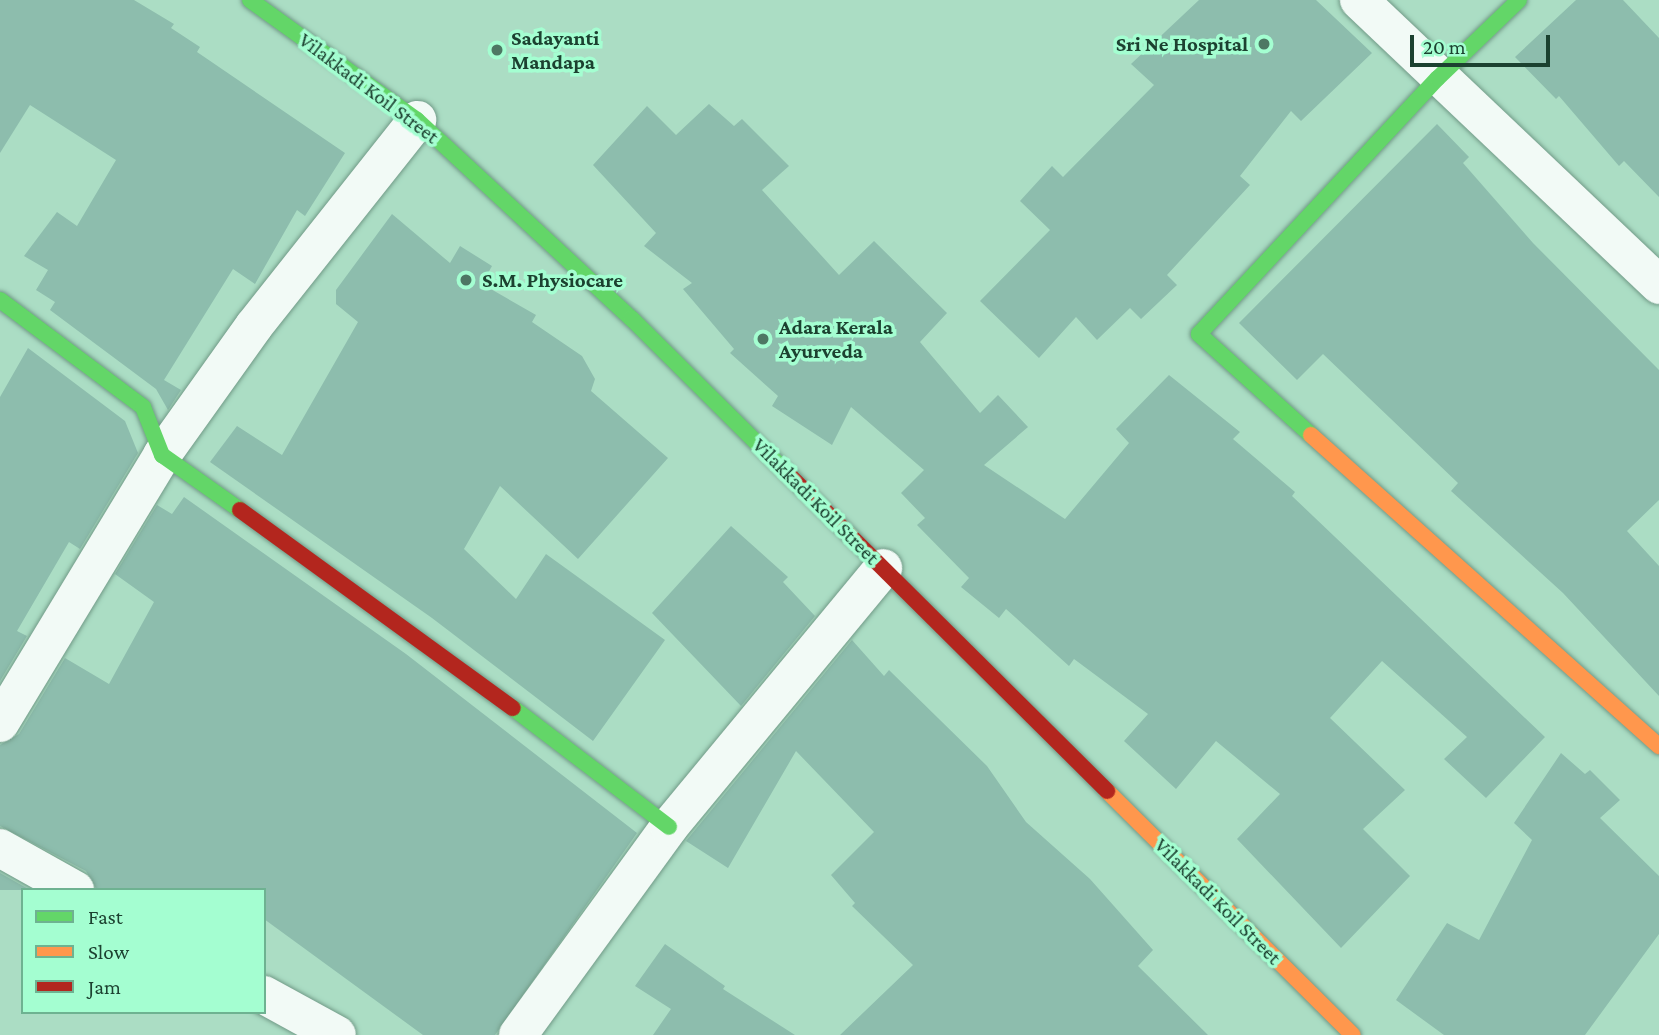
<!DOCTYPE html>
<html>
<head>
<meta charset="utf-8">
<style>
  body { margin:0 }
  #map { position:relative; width:1659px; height:1035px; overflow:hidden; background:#abddc4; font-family:"Crimson Pro",serif }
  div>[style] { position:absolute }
  .building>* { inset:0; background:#8dbdad }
  .roads { filter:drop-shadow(0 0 2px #719a87) drop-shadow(0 0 2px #719a87) }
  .street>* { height:38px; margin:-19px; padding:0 19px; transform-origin:19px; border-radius:19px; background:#f2faf6 }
  .fast>* { height:16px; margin:-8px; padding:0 8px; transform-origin:8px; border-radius:8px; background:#63d668 }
  .slow>* { height:16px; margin:-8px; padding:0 8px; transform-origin:8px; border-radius:8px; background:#ff974d }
  .jam>* { height:16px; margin:-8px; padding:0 8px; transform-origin:8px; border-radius:8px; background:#b3261e }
  .dots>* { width:19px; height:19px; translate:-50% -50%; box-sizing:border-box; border:4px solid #a4fed1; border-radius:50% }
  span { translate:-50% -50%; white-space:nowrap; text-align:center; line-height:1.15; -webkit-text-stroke:7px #a4fed1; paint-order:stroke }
  .poi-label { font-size:21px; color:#1c4130; font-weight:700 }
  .left { translate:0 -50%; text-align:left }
  .right { translate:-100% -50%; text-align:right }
  .street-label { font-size:21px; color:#1c4130 }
  .legend { position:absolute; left:21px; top:888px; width:245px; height:126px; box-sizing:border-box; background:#a4fed1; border:2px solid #6eb291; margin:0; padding:9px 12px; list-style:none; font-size:21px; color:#1c4130 }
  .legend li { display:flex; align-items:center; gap:14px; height:35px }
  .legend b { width:35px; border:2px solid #6eb291 }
  .scale { position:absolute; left:1410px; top:35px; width:140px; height:32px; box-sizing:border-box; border:4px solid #1c4130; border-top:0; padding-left:9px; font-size:21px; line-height:24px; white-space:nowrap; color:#1c4130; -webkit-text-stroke:5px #a4fed1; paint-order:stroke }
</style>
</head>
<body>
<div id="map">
  <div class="building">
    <div style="clip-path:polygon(0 0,134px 0,174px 24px,171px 28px,200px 47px,197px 52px,345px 153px,305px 216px,297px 210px,255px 284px,233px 269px,164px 380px,181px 390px,168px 410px,156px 389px,50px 310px,55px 302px,36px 290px,48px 270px,24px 256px,57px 212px,77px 226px,116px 160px,30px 105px,0 153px)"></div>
    <div style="clip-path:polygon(1199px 0,1316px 0,1372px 53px,1301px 121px,1291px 111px,1240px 176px,1250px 185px,1167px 275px,1177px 285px,1141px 319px,1130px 308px,1097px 340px,1076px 317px,1039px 358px,980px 301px,1050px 230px,1020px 201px,1052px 166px,1063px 177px,1154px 85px,1131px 64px)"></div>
    <div style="clip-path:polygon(1576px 0,1623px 0,1659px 38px,1659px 197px,1624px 161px,1619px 166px,1559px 96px,1556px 99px,1515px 57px)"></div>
    <div style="clip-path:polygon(709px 104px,734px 126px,742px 119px,789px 166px,762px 190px,839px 275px,874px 241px,947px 313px,920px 342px,980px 413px,998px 395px,1028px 427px,984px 465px,1065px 519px,1129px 443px,1116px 429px,1169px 375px,1240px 432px,1233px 439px,1295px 492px,1292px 496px,1545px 737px,1486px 798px,1444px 759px,1467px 737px,1382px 661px,1330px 718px,1405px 790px,1363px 829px,1410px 876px,1341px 948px,1237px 839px,1280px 794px,1216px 741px,1176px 789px,1124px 741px,1148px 714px,1074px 659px,1069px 666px,1006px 609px,999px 618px,961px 587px,969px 578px,917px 525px,925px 518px,901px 493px,924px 470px,851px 407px,832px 445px,772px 406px,778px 396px,730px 353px,734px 349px,683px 289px,692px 283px,644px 246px,656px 233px,593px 165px,647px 106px,676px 135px)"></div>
    <div style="clip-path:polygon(1437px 124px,1469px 157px,1463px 163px,1533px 243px,1659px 370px,1659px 500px,1627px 531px,1659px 566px,1659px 696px,1563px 593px,1451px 491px,1458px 483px,1323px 354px,1297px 380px,1239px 323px)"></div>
    <div style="clip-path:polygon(392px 214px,450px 263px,460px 246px,492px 266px,482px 284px,536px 315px,532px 322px,582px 356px,595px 379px,591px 391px,668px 458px,578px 559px,500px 486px,464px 549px,516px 599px,546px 554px,665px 640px,593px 741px,432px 618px,210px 462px,237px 426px,282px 455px,358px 322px,336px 304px,336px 290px)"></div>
    <div style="clip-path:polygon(28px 348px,125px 421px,138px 453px,80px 549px,69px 542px,17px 631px,27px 636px,0 681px,0 397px)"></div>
    <div style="clip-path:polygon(184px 497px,406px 654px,637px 833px,495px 1035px,423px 1035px,264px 919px,264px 890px,97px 890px,86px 871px,0 826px,0 745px,19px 734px,65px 658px,109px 684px,154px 602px,115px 574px,157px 505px,172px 514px)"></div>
    <div style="clip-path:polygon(731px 526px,788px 577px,783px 582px,815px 616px,741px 706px,652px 613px)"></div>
    <div style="clip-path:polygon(852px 640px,884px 676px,889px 670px,987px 766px,1026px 822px,1090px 879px,1153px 950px,1138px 966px,1208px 1035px,840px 1035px,913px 965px,852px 906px,855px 903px,831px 875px,874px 832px,796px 751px,728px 868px,686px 841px)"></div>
    <div style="clip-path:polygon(1561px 753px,1585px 774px,1590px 770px,1620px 800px,1600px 818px,1659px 876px,1659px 934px,1585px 1035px,1444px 1035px,1396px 1000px,1447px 923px,1479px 940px,1532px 840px,1514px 823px)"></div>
    <div style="clip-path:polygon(0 873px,30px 890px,0 890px)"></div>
    <div style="clip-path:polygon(665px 944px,725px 986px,723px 989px,795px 1035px,653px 1035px,671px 1009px,635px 986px)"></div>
  </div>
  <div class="roads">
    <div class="street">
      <div style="left:1359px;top:0;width:414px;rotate:43.5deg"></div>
      <div style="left:0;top:723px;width:313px;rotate:-58.8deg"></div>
      <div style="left:162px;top:455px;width:158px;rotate:-54.5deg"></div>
      <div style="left:254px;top:326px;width:263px;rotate:-51.6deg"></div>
      <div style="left:0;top:848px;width:86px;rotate:29.2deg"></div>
      <div style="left:264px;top:995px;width:83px;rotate:28.7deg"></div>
      <div style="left:518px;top:1035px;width:257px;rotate:-54deg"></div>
      <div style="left:669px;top:827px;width:336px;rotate:-50.4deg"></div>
    </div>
    <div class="fast">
      <div style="left:250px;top:0;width:206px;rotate:35.7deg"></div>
      <div style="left:417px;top:120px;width:293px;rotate:42.8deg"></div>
      <div style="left:632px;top:319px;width:223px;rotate:44.8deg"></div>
      <div style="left:0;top:300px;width:179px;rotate:36.8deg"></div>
      <div style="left:143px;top:407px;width:52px;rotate:68.4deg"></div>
      <div style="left:162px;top:455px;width:95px;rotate:35.2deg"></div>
      <div style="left:1311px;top:435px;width:151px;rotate:-138deg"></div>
      <div style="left:1199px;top:334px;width:350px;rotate:-47deg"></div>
      <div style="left:1438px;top:78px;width:112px;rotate:-43.9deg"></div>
      <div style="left:513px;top:708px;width:196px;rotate:37.3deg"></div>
    </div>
    <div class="slow">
      <div style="left:1311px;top:435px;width:467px;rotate:41.8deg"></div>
      <div style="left:1107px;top:791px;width:346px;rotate:44.8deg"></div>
    </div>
    <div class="jam">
      <div style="left:790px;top:476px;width:447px;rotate:44.8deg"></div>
      <div style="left:240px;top:510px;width:337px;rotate:36deg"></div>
    </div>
  </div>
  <div class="dots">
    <div style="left:1264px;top:44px;background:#4e7864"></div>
    <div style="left:497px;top:50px;background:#4e7864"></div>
    <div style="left:466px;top:280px;background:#4e7864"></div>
    <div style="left:763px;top:339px;background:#4e7864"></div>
  </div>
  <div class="poi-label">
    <span class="left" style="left:511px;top:50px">Sadayanti<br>Mandapa</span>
    <span class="right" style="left:1248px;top:44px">Sri Ne Hospital</span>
    <span class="left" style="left:482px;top:280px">S.M. Physiocare</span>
    <span class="left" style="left:779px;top:339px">Adara Kerala<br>Ayurveda</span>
  </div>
  <div class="street-label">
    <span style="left:369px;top:88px;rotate:37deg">Vilakkadi Koil Street</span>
    <span style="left:816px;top:501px;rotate:45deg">Vilakkadi Koil Street</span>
    <span style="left:1218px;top:901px;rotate:45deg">Vilakkadi Koil Street</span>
  </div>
  <ul class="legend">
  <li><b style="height:9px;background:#63d668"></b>Fast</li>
  <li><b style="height:9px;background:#ff974d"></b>Slow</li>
  <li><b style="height:9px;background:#b3261e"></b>Jam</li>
  </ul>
  <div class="scale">20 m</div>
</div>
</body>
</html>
